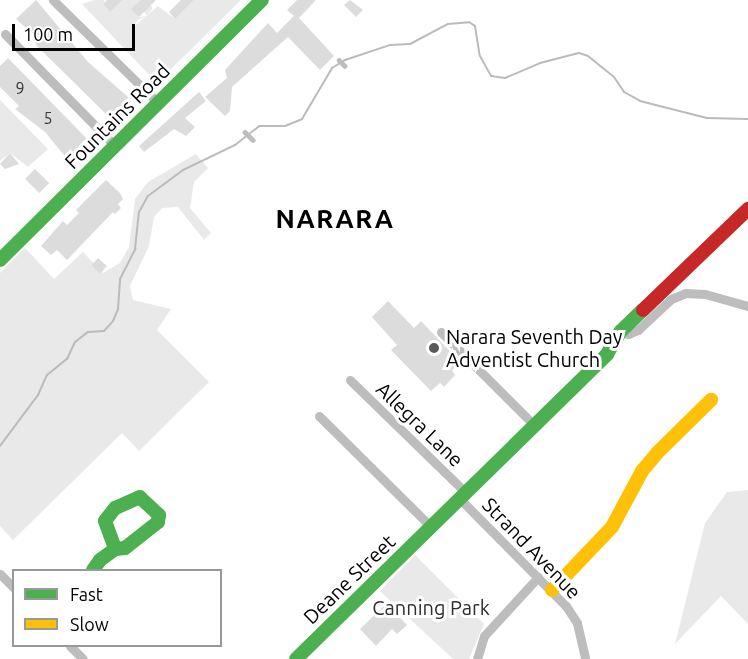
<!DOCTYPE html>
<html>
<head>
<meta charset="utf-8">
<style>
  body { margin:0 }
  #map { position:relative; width:748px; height:659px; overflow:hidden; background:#fff; font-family:Ubuntu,sans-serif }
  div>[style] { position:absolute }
  .green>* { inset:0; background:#e9e9e9 }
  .stream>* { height:2px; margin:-1px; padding:0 1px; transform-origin:1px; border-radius:1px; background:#bbb }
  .building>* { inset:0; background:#dcdcdc; transform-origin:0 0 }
  .lane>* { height:4.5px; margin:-2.25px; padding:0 2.25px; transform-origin:2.25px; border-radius:2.25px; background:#bdbdbd }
  .street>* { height:9px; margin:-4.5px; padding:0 4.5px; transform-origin:4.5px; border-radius:4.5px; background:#bdbdbd }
  .fast>* { height:14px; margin:-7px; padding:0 7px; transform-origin:7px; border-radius:7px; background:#4caf50 }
  .slow>* { height:14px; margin:-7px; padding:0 7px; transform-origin:7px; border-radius:7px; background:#ffc107 }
  .jam>* { height:14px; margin:-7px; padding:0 7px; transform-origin:7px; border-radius:7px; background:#c62828 }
  .dots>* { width:16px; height:16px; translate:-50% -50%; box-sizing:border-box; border:3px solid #fff; border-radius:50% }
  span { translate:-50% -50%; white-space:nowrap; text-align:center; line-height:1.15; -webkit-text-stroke:6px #fff; paint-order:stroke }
  .number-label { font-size:16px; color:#373737 }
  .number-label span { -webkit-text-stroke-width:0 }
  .street-label { font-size:20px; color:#000 }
  .poi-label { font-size:20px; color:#000 }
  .left { translate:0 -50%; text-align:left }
  .park-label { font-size:20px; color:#2e2e2e }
  .district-label { font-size:26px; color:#000; font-weight:700; letter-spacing:1.5px }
  .legend { position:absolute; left:12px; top:569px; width:210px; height:78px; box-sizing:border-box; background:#fff; border:2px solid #999; margin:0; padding:8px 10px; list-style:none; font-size:18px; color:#000 }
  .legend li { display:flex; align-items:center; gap:12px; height:30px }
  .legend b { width:30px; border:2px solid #999 }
  .scale { position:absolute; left:12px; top:24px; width:123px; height:27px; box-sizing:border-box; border:3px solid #000; border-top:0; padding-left:8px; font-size:18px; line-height:21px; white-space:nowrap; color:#000; -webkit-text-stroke:4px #fff; paint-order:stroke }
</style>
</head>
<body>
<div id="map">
  <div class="green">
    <div style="clip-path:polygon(95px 0,105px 0,103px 4px,110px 12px,119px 0,146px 0,153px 8px,147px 15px,144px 12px,132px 9px,139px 17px,146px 16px,138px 20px,131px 29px,158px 6px,175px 19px,194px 0,241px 0,160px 80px,154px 80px,82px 4px)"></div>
    <div style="clip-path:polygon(0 100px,48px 149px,28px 167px,10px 153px,0 161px)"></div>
    <div style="clip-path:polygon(196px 154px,208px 168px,194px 182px,190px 208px,211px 233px,204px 240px,178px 207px,162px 208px,154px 217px,149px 246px,130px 286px,133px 300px,171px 309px,157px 330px,209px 382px,139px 451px,122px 433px,13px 540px,0 526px,0 273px,25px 248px,54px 279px,83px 252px,103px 273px,120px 263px,129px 247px,135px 199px,148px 182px)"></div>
    <div style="clip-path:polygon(748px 490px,748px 624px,721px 596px,675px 644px,705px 523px,727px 492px)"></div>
    <div style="clip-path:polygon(415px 555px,484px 624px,469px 659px,453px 659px,380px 591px)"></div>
  </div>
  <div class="stream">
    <div style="left:0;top:446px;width:64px;rotate:-53.3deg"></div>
    <div style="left:38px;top:395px;width:22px;rotate:-66deg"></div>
    <div style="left:47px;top:375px;width:26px;rotate:-39deg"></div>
    <div style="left:67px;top:359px;width:19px;rotate:-65deg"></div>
    <div style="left:75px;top:342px;width:16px;rotate:-38deg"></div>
    <div style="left:88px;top:332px;width:16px;rotate:-4deg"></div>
    <div style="left:104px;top:331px;width:13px;rotate:-48deg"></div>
    <div style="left:113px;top:321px;width:13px;rotate:-67deg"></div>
    <div style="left:118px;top:309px;width:30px;rotate:-86deg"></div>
    <div style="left:120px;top:279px;width:34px;rotate:-63deg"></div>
    <div style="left:135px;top:249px;width:37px;rotate:-84deg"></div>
    <div style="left:139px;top:212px;width:18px;rotate:-61deg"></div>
    <div style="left:148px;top:196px;width:44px;rotate:-36.6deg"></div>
    <div style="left:183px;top:170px;width:58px;rotate:-25.7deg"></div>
    <div style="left:235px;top:145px;width:31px;rotate:-38deg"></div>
    <div style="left:259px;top:126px;width:26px"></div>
    <div style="left:285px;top:126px;width:18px;rotate:-22deg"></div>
    <div style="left:302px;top:119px;width:59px;rotate:-59.5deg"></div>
    <div style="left:332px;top:68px;width:15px;rotate:-32deg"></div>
    <div style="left:345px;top:60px;width:47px;rotate:-18.4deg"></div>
    <div style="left:390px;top:45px;width:20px;rotate:-3deg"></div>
    <div style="left:410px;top:44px;width:43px;rotate:-27.8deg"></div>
    <div style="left:448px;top:24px;width:21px;rotate:-5deg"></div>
    <div style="left:469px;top:22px;width:7px;rotate:34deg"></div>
    <div style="left:475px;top:26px;width:30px;rotate:81deg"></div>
    <div style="left:480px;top:56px;width:23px;rotate:61deg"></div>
    <div style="left:491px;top:76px;width:14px;rotate:8deg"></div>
    <div style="left:505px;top:78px;width:38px;rotate:-23deg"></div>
    <div style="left:540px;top:63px;width:40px;rotate:-14.4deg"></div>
    <div style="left:579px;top:53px;width:9px;rotate:18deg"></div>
    <div style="left:588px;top:56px;width:33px;rotate:39deg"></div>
    <div style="left:614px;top:77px;width:18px;rotate:56deg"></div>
    <div style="left:624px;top:92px;width:18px;rotate:29deg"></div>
    <div style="left:640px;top:101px;width:69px;rotate:14.2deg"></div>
    <div style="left:707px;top:118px;width:41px;rotate:1.4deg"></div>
  </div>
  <div class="building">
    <div style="clip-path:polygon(36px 0,88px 62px,128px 97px,131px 110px,126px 115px,123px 111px,113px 121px,36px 45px,34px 35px,16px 19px)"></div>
    <div style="clip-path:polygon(107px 0,122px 0,110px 12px,103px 4px)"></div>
    <div style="clip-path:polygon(141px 0,156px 0,139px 17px,131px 9px)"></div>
    <div style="clip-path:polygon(181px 0,194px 0,175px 19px,169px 12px)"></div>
    <div style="clip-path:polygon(297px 0,316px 0,299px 18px,334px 56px,320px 70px,288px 37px,232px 87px,230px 111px,225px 116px,205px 97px,227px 78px,225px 70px,268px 23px,277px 33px,294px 16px,287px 10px)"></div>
    <div style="clip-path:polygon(350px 0,363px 10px,356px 17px,344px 5px)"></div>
    <div style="clip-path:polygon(8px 58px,91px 143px,93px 146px,73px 166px,45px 132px,15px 109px,19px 106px,0 87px,0 66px)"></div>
    <div style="clip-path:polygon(199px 92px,206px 101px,185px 118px,195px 127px,186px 136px,174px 129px,144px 152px,139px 146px)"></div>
    <div style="clip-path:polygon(10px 153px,19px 164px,5px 169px,0 164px)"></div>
    <div style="left:35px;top:169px;width:20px;height:14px;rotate:45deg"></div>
    <div style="clip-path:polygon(106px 180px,120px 193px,123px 199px,118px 204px,121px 208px,115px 214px,113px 212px,67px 260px,57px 250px,51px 255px,41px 246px,63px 221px,67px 225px,79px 213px,76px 210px)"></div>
    <div style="left:98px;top:258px;width:12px;height:10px;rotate:42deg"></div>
    <div style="clip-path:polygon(388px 301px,414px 328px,421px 321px,460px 362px,452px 370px,455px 375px,444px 387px,440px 383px,431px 391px,391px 350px,397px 345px,372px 317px)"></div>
    <div style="clip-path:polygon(387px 603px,407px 625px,397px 634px,392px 629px,376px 646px,360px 629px)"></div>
  </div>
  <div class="lane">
    <div style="left:339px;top:60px;width:8px;rotate:45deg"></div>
    <div style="left:245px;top:132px;width:11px;rotate:45deg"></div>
  </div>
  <div class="street">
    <div style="left:53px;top:0;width:147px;rotate:44.4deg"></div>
    <div style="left:5px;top:34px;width:156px;rotate:45.5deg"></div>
    <div style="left:621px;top:331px;width:8px;rotate:23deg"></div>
    <div style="left:628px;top:334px;width:11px;rotate:-22deg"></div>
    <div style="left:638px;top:330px;width:45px;rotate:-43.2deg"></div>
    <div style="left:671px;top:299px;width:16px;rotate:-22deg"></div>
    <div style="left:686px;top:293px;width:19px;rotate:3deg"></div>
    <div style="left:705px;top:294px;width:45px;rotate:15.6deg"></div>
    <div style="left:441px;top:332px;width:132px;rotate:45deg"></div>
    <div style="left:350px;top:380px;width:162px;rotate:44.2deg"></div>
    <div style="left:319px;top:416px;width:158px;rotate:44.7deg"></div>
    <div style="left:460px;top:499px;width:151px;rotate:45.3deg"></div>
    <div style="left:566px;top:606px;width:20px;rotate:57deg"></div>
    <div style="left:577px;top:623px;width:37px;rotate:77deg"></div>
    <div style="left:0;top:574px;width:20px;rotate:45deg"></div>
    <div style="left:70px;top:646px;width:18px;rotate:45deg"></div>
    <div style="left:477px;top:659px;width:24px;rotate:-73deg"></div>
    <div style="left:484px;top:636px;width:80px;rotate:-47.5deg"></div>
  </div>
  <div class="fast">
    <div style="left:0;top:260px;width:369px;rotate:-44.8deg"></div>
    <div style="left:93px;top:570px;width:12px;rotate:-55deg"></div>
    <div style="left:100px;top:560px;width:19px;rotate:-36deg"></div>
    <div style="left:115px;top:549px;width:10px;rotate:-6deg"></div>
    <div style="left:125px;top:548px;width:42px;rotate:-38.2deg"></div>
    <div style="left:158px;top:522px;width:7px;rotate:-82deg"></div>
    <div style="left:159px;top:515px;width:26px;rotate:-137deg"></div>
    <div style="left:140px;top:497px;width:27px;rotate:156deg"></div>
    <div style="left:115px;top:508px;width:16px;rotate:128deg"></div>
    <div style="left:105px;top:521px;width:30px;rotate:70deg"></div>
    <div style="left:296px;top:659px;width:436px;rotate:-44.4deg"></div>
    <div style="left:607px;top:354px;width:27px;rotate:-59deg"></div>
    <div style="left:621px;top:331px;width:30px;rotate:-44deg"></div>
  </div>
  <div class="slow">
    <div style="left:552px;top:590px;width:87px;rotate:-46.4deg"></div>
    <div style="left:612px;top:527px;width:64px;rotate:-61.8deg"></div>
    <div style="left:642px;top:471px;width:23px;rotate:-50deg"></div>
    <div style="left:657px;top:453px;width:76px;rotate:-44.5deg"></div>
  </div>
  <div class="jam">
    <div style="left:643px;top:310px;width:146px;rotate:-43.9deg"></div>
  </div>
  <div class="dots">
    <div style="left:434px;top:348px;background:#595959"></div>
  </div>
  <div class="number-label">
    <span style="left:20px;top:88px">9</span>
    <span style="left:48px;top:118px">5</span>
  </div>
  <div class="street-label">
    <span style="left:117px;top:116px;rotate:-45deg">Fountains Road</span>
    <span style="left:420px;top:424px;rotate:44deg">Allegra Lane</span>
    <span style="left:532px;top:548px;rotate:46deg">Strand Avenue</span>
    <span style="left:349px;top:579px;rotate:-44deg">Deane Street</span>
  </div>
  <div class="poi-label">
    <span class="left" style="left:446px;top:348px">Narara Seventh Day<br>Adventist Church</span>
  </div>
  <div class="park-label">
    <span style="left:431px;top:607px">Canning Park</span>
  </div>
  <div class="district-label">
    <span style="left:335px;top:219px">NARARA</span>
  </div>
  <ul class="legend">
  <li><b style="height:8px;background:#4caf50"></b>Fast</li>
  <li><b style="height:8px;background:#ffc107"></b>Slow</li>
  </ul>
  <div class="scale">100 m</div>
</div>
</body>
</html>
